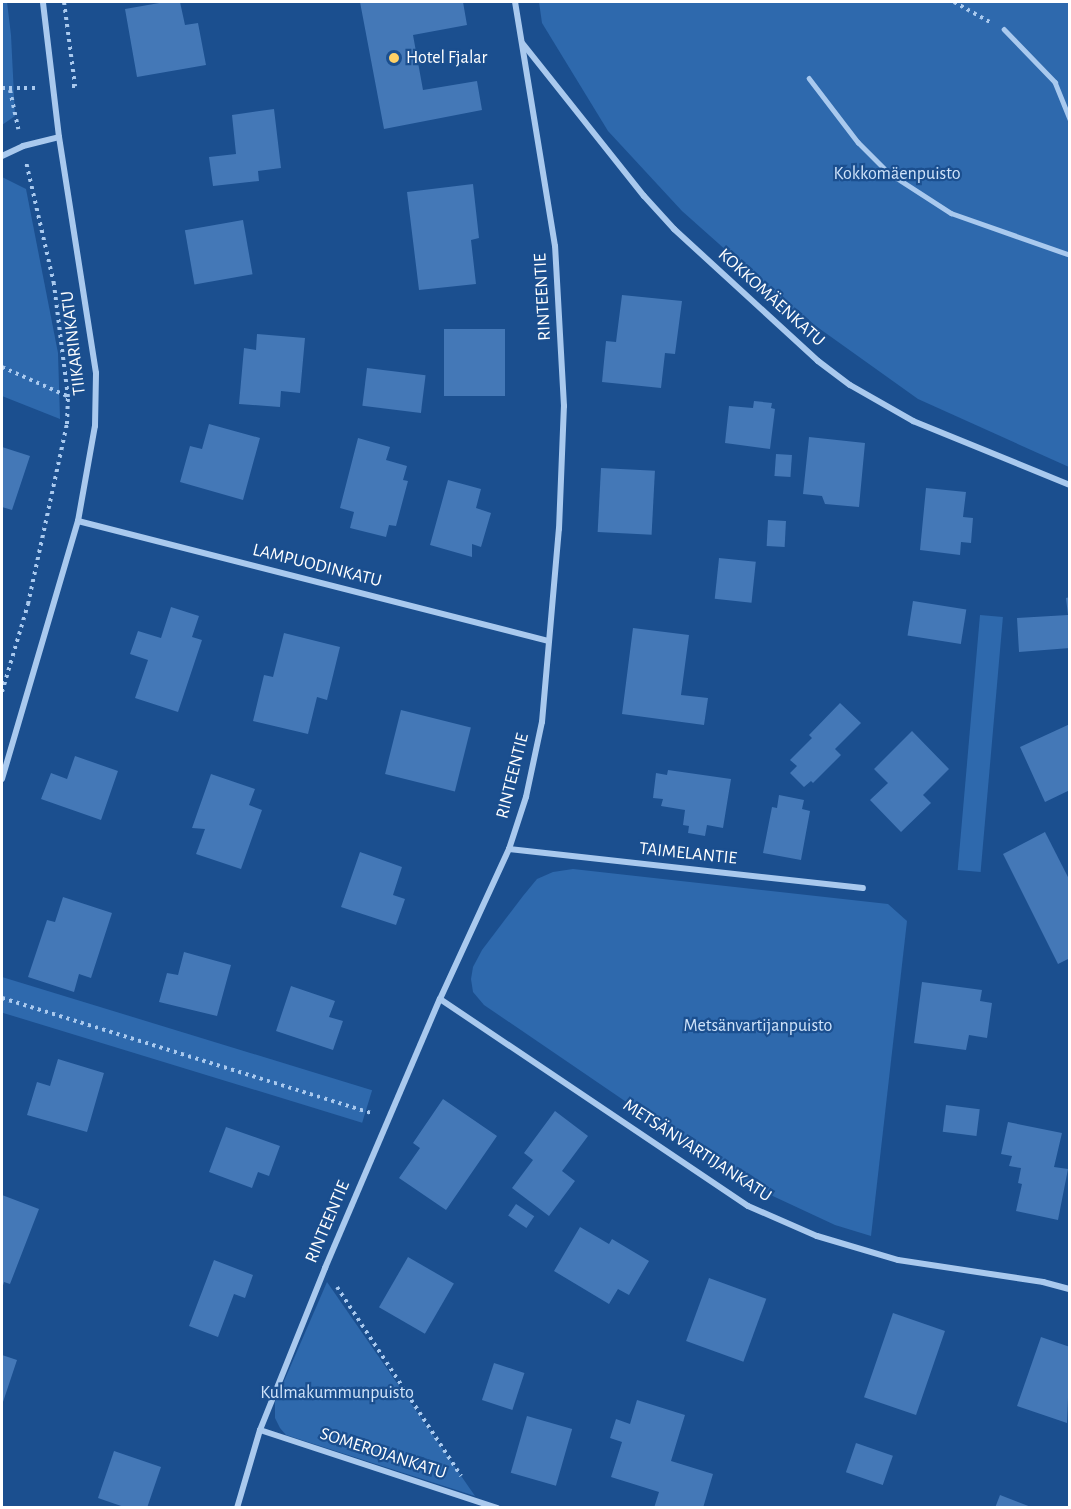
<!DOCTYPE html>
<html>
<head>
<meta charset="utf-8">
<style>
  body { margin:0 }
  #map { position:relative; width:1071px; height:1509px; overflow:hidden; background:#1b4f8f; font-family:"Alegreya Sans",sans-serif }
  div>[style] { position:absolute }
  .green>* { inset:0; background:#2e69ad; transform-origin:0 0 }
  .building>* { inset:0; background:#4478b7; transform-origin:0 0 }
  .path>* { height:4px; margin-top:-2px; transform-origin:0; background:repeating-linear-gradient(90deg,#a9c9ee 0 3px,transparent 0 7.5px) }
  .lane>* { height:4.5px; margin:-2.25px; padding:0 2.25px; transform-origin:2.25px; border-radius:2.25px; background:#a9c9ee }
  .street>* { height:6px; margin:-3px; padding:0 3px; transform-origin:3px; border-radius:3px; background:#a9c9ee }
  .dots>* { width:16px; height:16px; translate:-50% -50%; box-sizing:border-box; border:3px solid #1b4f8f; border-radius:50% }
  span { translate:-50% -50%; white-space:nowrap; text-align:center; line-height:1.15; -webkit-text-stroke:4.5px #1b4f8f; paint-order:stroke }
  .poi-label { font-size:18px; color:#fff }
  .left { translate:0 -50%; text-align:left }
  .park-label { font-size:18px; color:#cfe3fa }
  .street-label { font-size:18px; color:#fff }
  .frame { position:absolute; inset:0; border:3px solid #fff; pointer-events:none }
</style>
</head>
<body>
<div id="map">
  <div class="green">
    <div style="clip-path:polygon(2px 2px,7px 2px,11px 35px,15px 116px,2px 125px)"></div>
    <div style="clip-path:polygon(539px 2px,1069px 2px,1069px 467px,918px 399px,792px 309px,682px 211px,608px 131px,542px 23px)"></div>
    <div style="clip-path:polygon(2px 177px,26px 189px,58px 353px,60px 419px,2px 396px)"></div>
    <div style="left:980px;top:615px;width:23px;height:256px;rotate:5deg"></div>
    <div style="clip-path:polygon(573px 869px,888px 904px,907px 921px,871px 1236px,835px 1225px,745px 1183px,484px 1005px,473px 992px,471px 979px,473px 967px,482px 950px,523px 896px,537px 879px,553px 872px)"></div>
    <div style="left:2px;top:977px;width:387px;height:34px;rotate:17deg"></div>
    <div style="clip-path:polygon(327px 1282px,475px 1496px,286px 1435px,280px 1428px,275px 1418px,275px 1402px)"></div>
  </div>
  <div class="building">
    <div style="clip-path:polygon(165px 2px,180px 2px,185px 25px,198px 23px,206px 65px,137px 77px,125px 9px)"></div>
    <div style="clip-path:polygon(360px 2px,463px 2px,467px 25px,413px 35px,423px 90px,477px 81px,482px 110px,384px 129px)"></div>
    <div style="clip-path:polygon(274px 109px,281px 168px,258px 171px,259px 181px,213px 186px,209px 157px,236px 154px,232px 115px)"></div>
    <div style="clip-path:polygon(473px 184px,479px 238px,471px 240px,476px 284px,419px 290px,407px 192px)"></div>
    <div style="left:243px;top:220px;width:55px;height:59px;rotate:80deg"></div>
    <div style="clip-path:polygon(622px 295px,682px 301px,675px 354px,665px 353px,661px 388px,602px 382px,606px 341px,616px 342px)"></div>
    <div style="left:444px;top:329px;width:61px;height:67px"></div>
    <div style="clip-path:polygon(257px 334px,305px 338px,300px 393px,281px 391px,280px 407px,239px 404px,244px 348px,256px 350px)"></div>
    <div style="left:367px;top:368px;width:59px;height:38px;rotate:7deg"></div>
    <div style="clip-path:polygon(754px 401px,772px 403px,771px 408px,775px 409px,770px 449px,725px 443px,729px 406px,753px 408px)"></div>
    <div style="clip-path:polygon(209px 424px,260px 438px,243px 500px,180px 482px,190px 446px,202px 449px)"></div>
    <div style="clip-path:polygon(809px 437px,865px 443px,859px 507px,825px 504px,822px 496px,803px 494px)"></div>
    <div style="clip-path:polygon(358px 438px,390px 447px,386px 460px,407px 466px,403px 480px,408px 481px,396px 526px,389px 525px,386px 537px,350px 528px,354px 512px,340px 508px)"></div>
    <div style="clip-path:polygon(2px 447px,30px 456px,12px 510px,2px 507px)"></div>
    <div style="left:776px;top:454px;width:16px;height:22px;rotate:4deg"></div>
    <div style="left:601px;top:468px;width:54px;height:64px;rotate:3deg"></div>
    <div style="clip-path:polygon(448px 480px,481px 489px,476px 508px,491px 513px,481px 547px,472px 544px,472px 557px,430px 545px)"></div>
    <div style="clip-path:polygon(926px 488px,966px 492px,963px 517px,973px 518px,971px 543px,961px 542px,960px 555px,920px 550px)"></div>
    <div style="left:768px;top:520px;width:18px;height:26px;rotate:3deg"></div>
    <div style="left:719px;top:558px;width:37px;height:41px;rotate:6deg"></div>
    <div style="clip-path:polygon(1070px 597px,1070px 648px,1019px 652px,1017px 618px,1068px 615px,1066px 598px)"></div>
    <div style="left:913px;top:601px;width:54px;height:35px;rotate:9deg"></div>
    <div style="clip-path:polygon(171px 607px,199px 616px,192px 637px,202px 640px,178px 712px,135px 698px,148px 660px,130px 654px,138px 631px,161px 638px)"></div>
    <div style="clip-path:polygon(633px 628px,689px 635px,681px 695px,708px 698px,704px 725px,622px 714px)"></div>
    <div style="clip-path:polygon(284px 633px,340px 647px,327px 700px,317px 697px,308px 734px,253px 721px,264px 675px,273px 677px)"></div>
    <div style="clip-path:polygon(840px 703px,861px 723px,835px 749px,841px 755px,813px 783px,811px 781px,804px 787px,790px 773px,797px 766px,790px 760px,812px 738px,809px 735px)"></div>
    <div style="left:401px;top:710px;width:72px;height:66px;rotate:14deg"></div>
    <div style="clip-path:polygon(1070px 724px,1070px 790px,1045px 802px,1020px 747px)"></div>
    <div style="clip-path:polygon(912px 731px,949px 769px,923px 795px,931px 803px,901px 832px,870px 800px,888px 783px,874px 769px)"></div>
    <div style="clip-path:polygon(75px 756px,118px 771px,101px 820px,41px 799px,51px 773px,67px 779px)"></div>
    <div style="clip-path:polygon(668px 770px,731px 779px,723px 828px,707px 825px,705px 836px,688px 833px,689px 826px,683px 825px,685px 810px,661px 806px,663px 799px,653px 798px,656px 773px,667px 775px)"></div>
    <div style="clip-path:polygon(211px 774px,255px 789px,249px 805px,262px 810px,241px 869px,196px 854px,205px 829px,192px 828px)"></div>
    <div style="clip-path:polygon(779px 795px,804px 800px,802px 809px,810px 811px,801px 860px,763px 853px,772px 807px,777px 808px)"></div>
    <div style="clip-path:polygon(1045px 832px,1070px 881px,1070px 958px,1058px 964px,1003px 854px)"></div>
    <div style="clip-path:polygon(360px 852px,402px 867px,393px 895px,405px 899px,396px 925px,341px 907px)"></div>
    <div style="clip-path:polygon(63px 897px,112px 913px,91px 978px,79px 974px,74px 992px,28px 977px,47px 920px,55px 922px)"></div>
    <div style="clip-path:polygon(184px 952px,231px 965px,217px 1016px,159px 1002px,167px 973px,178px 975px)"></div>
    <div style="clip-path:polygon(922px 982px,982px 990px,980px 1001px,992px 1003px,987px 1038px,969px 1035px,966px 1050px,914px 1043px)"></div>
    <div style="clip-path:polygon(291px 986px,335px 1001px,329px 1017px,343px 1021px,333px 1050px,276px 1031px)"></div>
    <div style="clip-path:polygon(58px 1059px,104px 1073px,87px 1132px,27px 1115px,37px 1082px,50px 1086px)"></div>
    <div style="clip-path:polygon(443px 1099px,497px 1136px,446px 1210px,399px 1178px,420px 1148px,413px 1143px)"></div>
    <div style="left:946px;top:1105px;width:34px;height:27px;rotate:7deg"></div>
    <div style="clip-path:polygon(555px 1111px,588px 1136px,562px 1171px,575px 1181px,549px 1216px,512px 1188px,533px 1160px,524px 1153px)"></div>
    <div style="clip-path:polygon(1008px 1122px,1062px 1133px,1054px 1167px,1068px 1169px,1058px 1220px,1016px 1211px,1022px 1184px,1018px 1183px,1021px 1168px,1009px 1166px,1012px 1156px,1001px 1154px)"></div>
    <div style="clip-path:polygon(226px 1127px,280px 1146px,269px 1176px,258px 1172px,252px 1188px,209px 1172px)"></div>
    <div style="clip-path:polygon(2px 1195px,39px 1209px,10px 1284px,4px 1282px,2px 1289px)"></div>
    <div style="left:516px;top:1204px;width:22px;height:14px;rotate:34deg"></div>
    <div style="clip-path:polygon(580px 1227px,609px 1244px,612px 1239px,649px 1261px,629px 1295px,618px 1289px,609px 1304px,554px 1271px)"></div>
    <div style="left:408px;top:1257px;width:53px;height:58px;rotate:30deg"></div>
    <div style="clip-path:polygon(214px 1260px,253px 1275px,245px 1298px,234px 1294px,218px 1337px,189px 1326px)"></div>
    <div style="left:709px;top:1278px;width:61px;height:67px;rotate:20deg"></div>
    <div style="left:893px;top:1313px;width:55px;height:89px;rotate:19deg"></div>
    <div style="clip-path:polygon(1041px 1337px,1070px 1347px,1067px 1423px,1017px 1406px)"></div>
    <div style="clip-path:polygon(2px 1355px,17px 1360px,2px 1405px)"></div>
    <div style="left:494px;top:1363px;width:32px;height:39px;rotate:18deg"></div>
    <div style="clip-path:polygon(637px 1400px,685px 1415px,671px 1461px,713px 1474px,703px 1508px,654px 1508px,659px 1492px,611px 1477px,622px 1442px,610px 1438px,616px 1419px,630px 1424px)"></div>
    <div style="left:527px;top:1416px;width:47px;height:59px;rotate:16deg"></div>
    <div style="left:856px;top:1443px;width:39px;height:31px;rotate:19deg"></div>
    <div style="clip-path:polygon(114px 1451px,161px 1467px,147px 1508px,127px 1508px,98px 1498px)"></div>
    <div style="clip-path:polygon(1000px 1495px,1031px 1507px,1031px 1508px,995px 1508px)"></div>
  </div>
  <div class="path">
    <div style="left:64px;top:2px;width:85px;rotate:82.5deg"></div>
    <div style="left:75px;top:86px;width:4px;rotate:180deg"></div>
    <div style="left:954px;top:2px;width:41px;rotate:29.1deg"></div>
    <div style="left:2px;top:88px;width:35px"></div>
    <div style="left:10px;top:90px;width:40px;rotate:78deg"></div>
    <div style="left:2px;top:367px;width:71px;rotate:24deg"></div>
    <div style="left:2px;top:692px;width:92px;rotate:-73.5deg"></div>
    <div style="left:28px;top:604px;width:184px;rotate:-77.8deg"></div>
    <div style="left:67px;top:424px;width:27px;rotate:-88deg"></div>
    <div style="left:68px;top:397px;width:114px;rotate:-97.1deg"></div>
    <div style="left:54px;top:284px;width:125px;rotate:-102.9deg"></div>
    <div style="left:2px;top:998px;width:387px;rotate:17.3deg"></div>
    <div style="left:337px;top:1287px;width:226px;rotate:56.7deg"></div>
  </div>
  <div class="lane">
    <div style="left:1004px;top:29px;width:74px;rotate:46.1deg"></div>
    <div style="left:1055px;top:82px;width:40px;rotate:68deg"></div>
    <div style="left:809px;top:78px;width:81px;rotate:52.6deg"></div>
    <div style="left:858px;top:142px;width:44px;rotate:45deg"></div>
    <div style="left:889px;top:173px;width:74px;rotate:32.8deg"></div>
    <div style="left:951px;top:213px;width:126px;rotate:19.4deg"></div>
  </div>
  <div class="street">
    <div style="left:523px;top:44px;width:194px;rotate:51.5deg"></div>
    <div style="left:644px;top:196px;width:45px;rotate:47.7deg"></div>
    <div style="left:674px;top:229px;width:195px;rotate:42.5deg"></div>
    <div style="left:818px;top:361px;width:40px;rotate:37deg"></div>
    <div style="left:850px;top:385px;width:73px;rotate:29.7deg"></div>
    <div style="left:913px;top:421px;width:170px;rotate:22.2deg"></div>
    <div style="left:2px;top:156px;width:23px;rotate:-25deg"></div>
    <div style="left:23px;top:146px;width:37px;rotate:-14deg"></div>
    <div style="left:78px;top:521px;width:485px;rotate:14.3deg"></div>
    <div style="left:2px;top:779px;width:269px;rotate:-73.6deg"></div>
    <div style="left:78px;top:521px;width:97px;rotate:-79.9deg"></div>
    <div style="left:95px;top:426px;width:53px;rotate:-88.9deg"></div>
    <div style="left:96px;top:373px;width:239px;rotate:-98.9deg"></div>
    <div style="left:59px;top:137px;width:136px;rotate:-96.8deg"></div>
    <div style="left:509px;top:849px;width:356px;rotate:6.3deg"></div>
    <div style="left:440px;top:999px;width:371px;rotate:33.9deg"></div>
    <div style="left:748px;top:1206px;width:75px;rotate:23.5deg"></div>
    <div style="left:817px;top:1236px;width:84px;rotate:16.5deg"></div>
    <div style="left:898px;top:1260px;width:147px;rotate:8.6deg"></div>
    <div style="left:1043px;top:1282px;width:28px;rotate:15deg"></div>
    <div style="left:260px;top:1430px;width:250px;rotate:18.2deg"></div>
    <div style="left:237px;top:1508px;width:81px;rotate:-73.6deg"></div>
    <div style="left:260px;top:1430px;width:175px;rotate:-68.1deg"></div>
    <div style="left:325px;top:1268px;width:293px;rotate:-66.9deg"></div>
    <div style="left:440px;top:999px;width:165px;rotate:-65.3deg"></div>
    <div style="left:509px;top:849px;width:55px;rotate:-71.9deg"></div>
    <div style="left:526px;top:797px;width:77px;rotate:-78deg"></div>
    <div style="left:542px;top:722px;width:194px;rotate:-85deg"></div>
    <div style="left:559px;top:529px;width:123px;rotate:-87.7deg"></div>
    <div style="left:564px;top:406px;width:160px;rotate:-93.2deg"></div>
    <div style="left:555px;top:246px;width:247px;rotate:-99.3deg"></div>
  </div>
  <div class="dots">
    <div style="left:394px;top:58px;background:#ffd166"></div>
  </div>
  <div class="poi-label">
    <span class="left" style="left:406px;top:58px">Hotel Fjalar</span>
  </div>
  <div class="park-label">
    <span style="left:897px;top:174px">Kokkomäenpuisto</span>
    <span style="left:758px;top:1026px">Metsänvartijanpuisto</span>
    <span style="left:337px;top:1393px">Kulmakummunpuisto</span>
  </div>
  <div class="street-label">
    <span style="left:543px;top:297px;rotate:-93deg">RINTEENTIE</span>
    <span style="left:771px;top:298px;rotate:42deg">KOKKOMÄENKATU</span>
    <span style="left:74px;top:343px;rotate:-97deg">TIIKARINKATU</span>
    <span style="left:317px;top:566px;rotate:14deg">LAMPUODINKATU</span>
    <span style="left:513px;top:776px;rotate:-76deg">RINTEENTIE</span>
    <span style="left:688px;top:854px;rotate:6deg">TAIMELANTIE</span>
    <span style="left:697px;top:1151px;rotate:33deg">METSÄNVARTIJANKATU</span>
    <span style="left:328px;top:1222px;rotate:-67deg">RINTEENTIE</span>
    <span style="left:383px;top:1454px;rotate:18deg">SOMEROJANKATU</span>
  </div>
  <div class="frame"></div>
</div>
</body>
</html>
